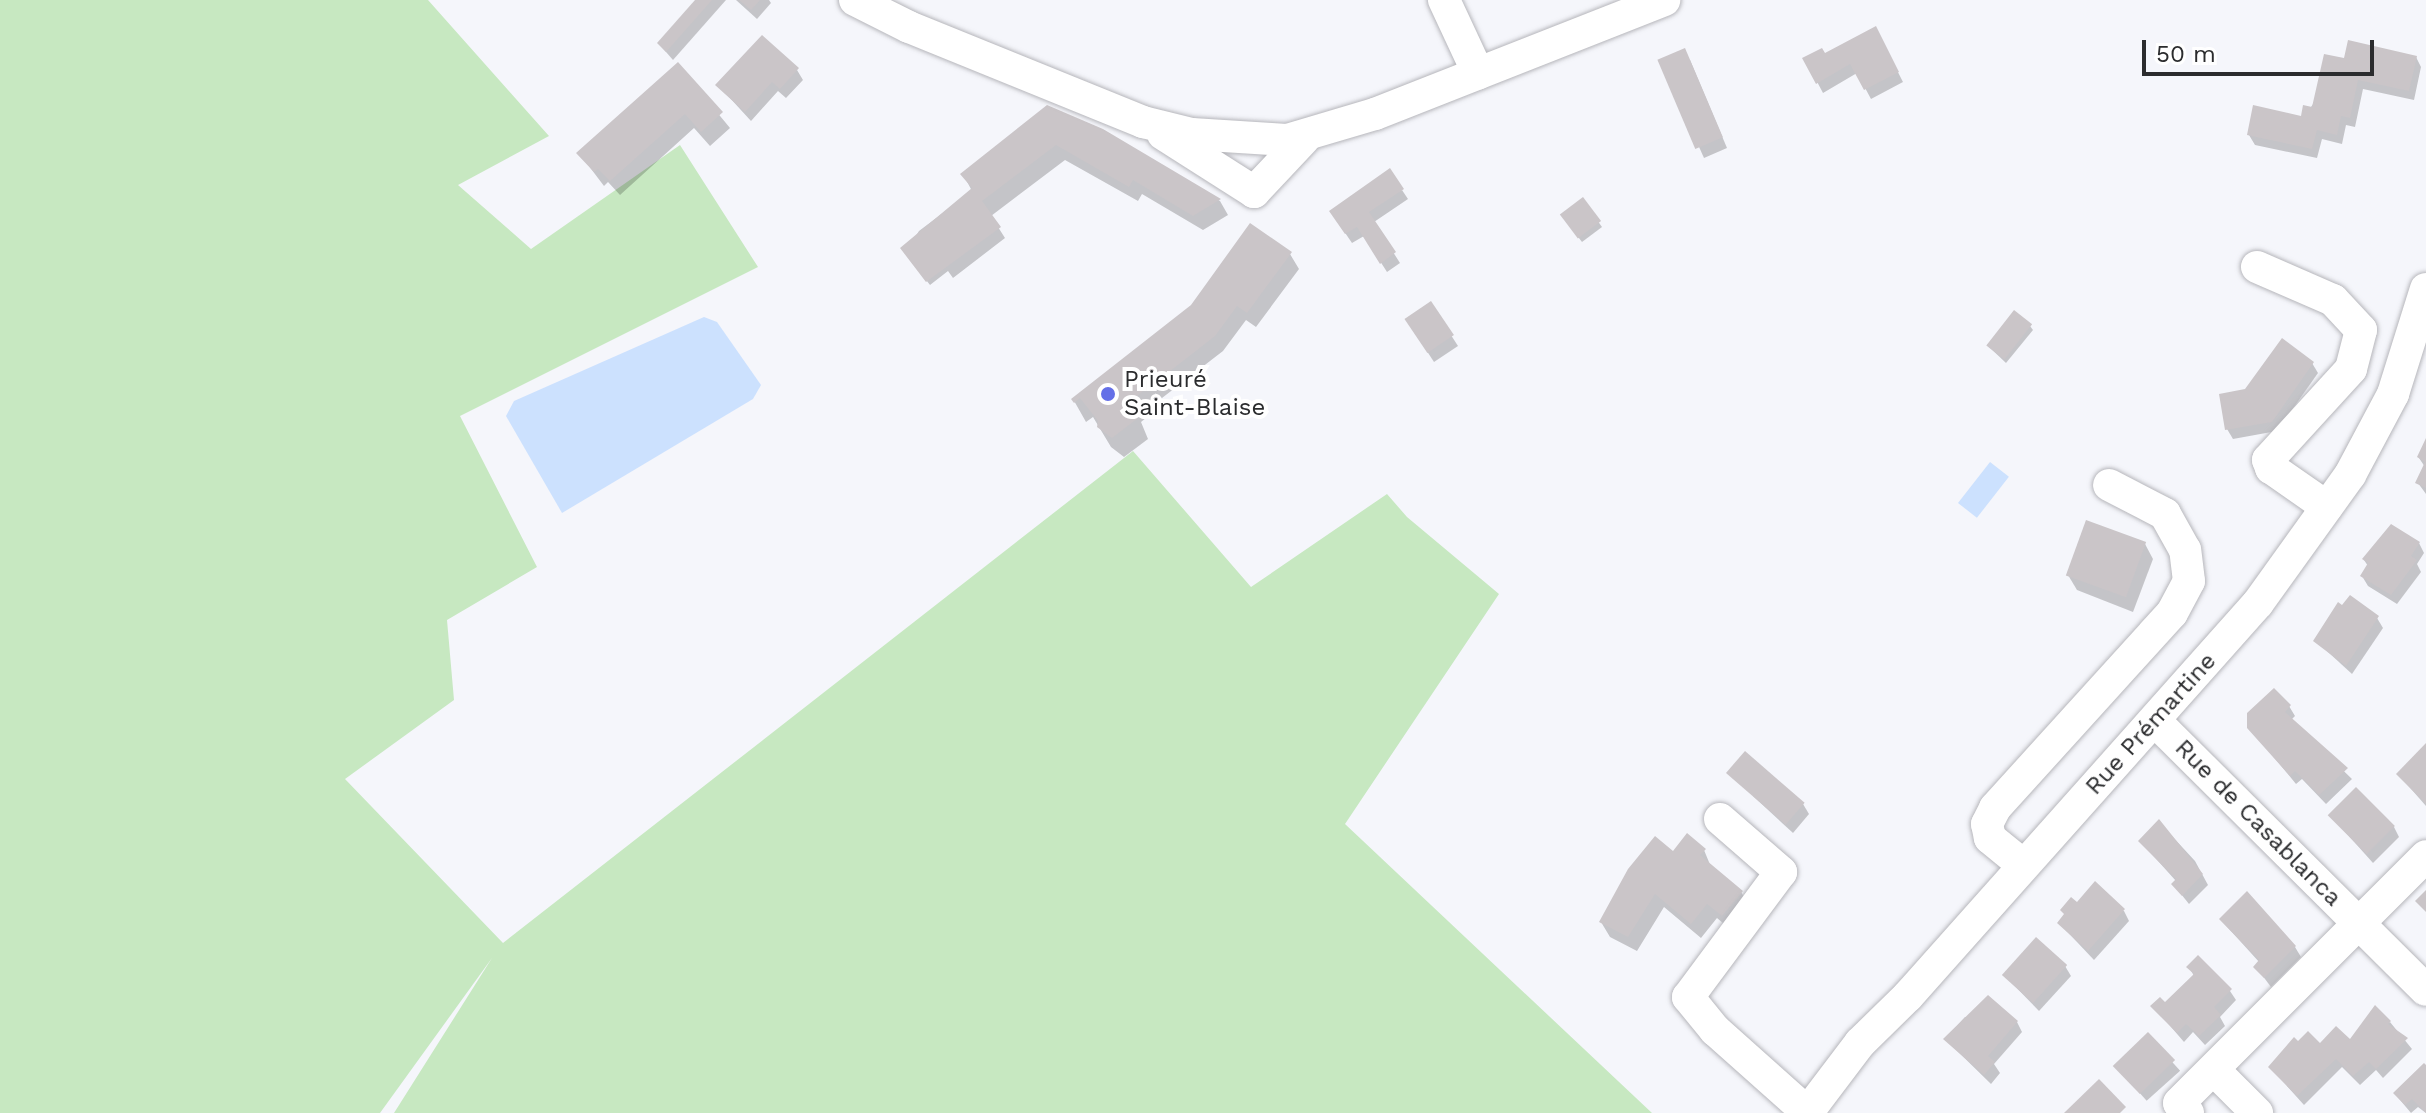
<!DOCTYPE html>
<html>
<head>
<meta charset="utf-8">
<style>
  body { margin:0 }
  #map { position:relative; width:2426px; height:1113px; overflow:hidden; background:#f5f6fb; font-family:"Work Sans",sans-serif }
  div>[style] { position:absolute }
  .green>* { inset:0; background:#c7e8c1 }
  .water>* { inset:0; background:#cce1fe; transform-origin:0 0 }
  .shadow>* { inset:0; background:#0003; transform-origin:0 0 }
  .building>* { inset:0; background:#cac5c8; transform-origin:0 0 }
  .roads { filter:drop-shadow(0 0 2px #b6b6bb) drop-shadow(0 0 2px #b6b6bb) }
  .minor>* { height:32px; margin:-16px; padding:0 16px; transform-origin:16px; border-radius:16px; background:#fff }
  .dots>* { width:22px; height:22px; translate:-50% -50%; box-sizing:border-box; border:4px solid #fff; border-radius:50% }
  span { translate:-50% -50%; white-space:nowrap; text-align:center; line-height:1.15; -webkit-text-stroke:8px #fff; paint-order:stroke }
  .poi-label { font-size:24px; color:#2b2c2e }
  .left { translate:0 -50%; text-align:left }
  .street-label { font-size:24px; color:#2b2c2e }
  .scale { position:absolute; left:2142px; top:40px; width:232px; height:36px; box-sizing:border-box; border:4px solid #2b2c2e; border-top:0; padding-left:10px; font-size:24px; line-height:28px; white-space:nowrap; color:#2b2c2e; -webkit-text-stroke:6px #fff; paint-order:stroke }
</style>
</head>
<body>
<div id="map">
  <div class="green">
    <div style="clip-path:polygon(0 0,428px 0,549px 136px,458px 185px,531px 249px,680px 145px,758px 267px,460px 416px,537px 567px,447px 620px,454px 700px,345px 779px,503px 943px,1133px 451px,1251px 587px,1387px 494px,1407px 517px,1499px 594px,1345px 824px,1652px 1113px,394px 1113px,492px 958px,380px 1113px,0 1113px)"></div>
  </div>
  <div class="water">
    <div style="clip-path:polygon(704px 317px,717px 322px,761px 385px,753px 399px,562px 513px,506px 416px,514px 401px)"></div>
    <div style="left:1990px;top:462px;width:24px;height:52px;rotate:38deg"></div>
  </div>
  <div class="shadow">
    <div style="clip-path:polygon(697px 0,726px 0,673px 60px,659px 44px)"></div>
    <div style="clip-path:polygon(736px 0,769px 0,771px 3px,757px 19px)"></div>
    <div style="clip-path:polygon(1881px 39px,1903px 82px,1871px 99px,1857px 73px,1823px 93px,1805px 59px)"></div>
    <div style="clip-path:polygon(2416px 57px,2421px 67px,2414px 100px,2363px 89px,2355px 127px,2346px 125px,2342px 144px,2322px 139px,2317px 158px,2255px 145px,2249px 135px,2303px 118px,2345px 60px)"></div>
    <div style="clip-path:polygon(1660px 60px,1690px 60px,1727px 148px,1704px 158px)"></div>
    <div style="clip-path:polygon(678px 65px,730px 128px,710px 146px,694px 128px,620px 195px,608px 182px,604px 186px,579px 153px)"></div>
    <div style="clip-path:polygon(797px 70px,803px 80px,786px 98px,778px 91px,751px 121px,718px 85px)"></div>
    <div style="clip-path:polygon(1047px 108px,1102px 131px,1220px 201px,1228px 215px,1203px 230px,1142px 194px,1138px 201px,1065px 160px,991px 216px,1005px 238px,953px 278px,948px 271px,930px 285px,905px 253px,919px 231px,972px 191px,963px 174px)"></div>
    <div style="clip-path:polygon(1402px 190px,1408px 199px,1374px 222px,1400px 263px,1387px 272px,1364px 236px,1352px 243px,1337px 221px)"></div>
    <div style="clip-path:polygon(1583px 200px,1602px 227px,1582px 242px,1565px 220px)"></div>
    <div style="clip-path:polygon(1290px 254px,1299px 269px,1256px 327px,1246px 320px,1223px 351px,1162px 398px,1155px 393px,1162px 405px,1141px 422px,1148px 439px,1124px 457px,1111px 447px,1093px 417px,1086px 422px,1073px 399px)"></div>
    <div style="clip-path:polygon(1431px 304px,1458px 346px,1434px 362px,1413px 330px)"></div>
    <div style="clip-path:polygon(2030px 326px,2033px 330px,2006px 363px,1987px 345px)"></div>
    <div style="clip-path:polygon(2312px 363px,2318px 373px,2277px 431px,2233px 439px,2227px 429px,2246px 391px)"></div>
    <div style="clip-path:polygon(2426px 447px,2426px 494px,2418px 483px,2425px 467px,2419px 458px)"></div>
    <div style="clip-path:polygon(2419px 543px,2424px 553px,2417px 564px,2421px 572px,2397px 604px,2368px 586px,2362px 576px,2368px 566px,2364px 560px)"></div>
    <div style="clip-path:polygon(2145px 544px,2153px 559px,2133px 612px,2077px 590px,2068px 575px)"></div>
    <div style="clip-path:polygon(2377px 618px,2383px 628px,2352px 674px,2316px 641px)"></div>
    <div style="clip-path:polygon(2289px 706px,2295px 716px,2291px 720px,2352px 779px,2326px 804px,2302px 779px,2296px 784px,2249px 727px)"></div>
    <div style="clip-path:polygon(2426px 746px,2426px 806px,2398px 774px)"></div>
    <div style="clip-path:polygon(1753px 796px,1803px 804px,1809px 814px,1793px 833px)"></div>
    <div style="clip-path:polygon(2331px 816px,2394px 827px,2399px 837px,2373px 863px)"></div>
    <div style="clip-path:polygon(2159px 822px,2195px 861px,2208px 885px,2189px 904px,2173px 884px,2176px 881px,2140px 841px)"></div>
    <div style="clip-path:polygon(1704px 850px,1711px 867px,1741px 892px,1750px 907px,1731px 930px,1717px 918px,1701px 938px,1664px 907px,1637px 951px,1610px 937px,1601px 922px)"></div>
    <div style="clip-path:polygon(2077px 904px,2124px 911px,2129px 921px,2094px 960px,2059px 923px)"></div>
    <div style="clip-path:polygon(2221px 920px,2295px 947px,2301px 957px,2271px 987px,2256px 967px,2260px 963px)"></div>
    <div style="clip-path:polygon(2065px 966px,2071px 976px,2039px 1011px,2003px 974px)"></div>
    <div style="clip-path:polygon(2189px 967px,2230px 991px,2236px 1000px,2220px 1017px,2225px 1026px,2205px 1045px,2193px 1032px,2184px 1042px,2153px 1006px,2166px 1005px,2194px 976px)"></div>
    <div style="clip-path:polygon(1965px 1017px,2017px 1022px,2022px 1032px,1994px 1064px,2000px 1073px,1991px 1084px,1945px 1039px)"></div>
    <div style="clip-path:polygon(2390px 1022px,2412px 1049px,2383px 1078px,2376px 1070px,2360px 1085px,2342px 1067px,2304px 1105px,2270px 1067px,2298px 1044px,2350px 1042px)"></div>
    <div style="left:2148px;top:1035px;width:48px;height:45px;rotate:48deg"></div>
    <div style="clip-path:polygon(2426px 1067px,2426px 1113px,2418px 1107px,2411px 1113px,2395px 1094px)"></div>
  </div>
  <div class="building">
    <div style="clip-path:polygon(695px 0,712px 0,666px 52px,657px 43px)"></div>
    <div style="clip-path:polygon(739px 0,760px 0,751px 10px)"></div>
    <div style="clip-path:polygon(1876px 26px,1899px 72px,1864px 90px,1850px 64px,1816px 84px,1802px 58px,1822px 48px,1825px 53px)"></div>
    <div style="clip-path:polygon(762px 35px,799px 68px,780px 89px,772px 82px,745px 112px,715px 85px)"></div>
    <div style="clip-path:polygon(2348px 40px,2417px 56px,2409px 91px,2358px 80px,2350px 118px,2341px 116px,2337px 135px,2317px 130px,2312px 149px,2247px 135px,2253px 105px,2301px 116px,2303px 105px,2312px 107px,2324px 54px,2344px 58px)"></div>
    <div style="left:1685px;top:48px;width:97px;height:30px;rotate:67deg"></div>
    <div style="clip-path:polygon(678px 62px,723px 112px,701px 132px,685px 114px,610px 181px,598px 169px,594px 172px,576px 153px)"></div>
    <div style="clip-path:polygon(1047px 105px,1103px 129px,1221px 199px,1193px 216px,1133px 180px,1129px 187px,1056px 145px,982px 201px,1001px 227px,926px 282px,900px 248px,972px 188px,960px 174px)"></div>
    <div style="clip-path:polygon(1390px 168px,1404px 189px,1369px 212px,1396px 252px,1380px 264px,1357px 227px,1345px 234px,1329px 211px)"></div>
    <div style="left:1583px;top:197px;width:30px;height:29px;rotate:53deg"></div>
    <div style="clip-path:polygon(1250px 223px,1292px 252px,1247px 313px,1237px 306px,1215px 336px,1156px 382px,1159px 386px,1153px 391px,1149px 386px,1131px 401px,1138px 418px,1112px 438px,1097px 427px,1098px 421px,1080px 398px,1074px 403px,1071px 399px,1191px 305px)"></div>
    <div style="left:1431px;top:301px;width:41px;height:32px;rotate:56deg"></div>
    <div style="left:2014px;top:310px;width:23px;height:45px;rotate:38deg"></div>
    <div style="clip-path:polygon(2282px 338px,2314px 362px,2272px 422px,2225px 430px,2219px 394px,2245px 389px)"></div>
    <div style="clip-path:polygon(2426px 438px,2426px 488px,2415px 483px,2425px 462px,2417px 457px)"></div>
    <div style="left:2086px;top:520px;width:64px;height:59px;rotate:20deg"></div>
    <div style="clip-path:polygon(2391px 524px,2420px 542px,2411px 556px,2417px 560px,2391px 595px,2360px 576px,2368px 563px,2362px 559px)"></div>
    <div style="clip-path:polygon(2350px 595px,2379px 616px,2346px 666px,2313px 641px,2338px 602px,2342px 605px)"></div>
    <div style="clip-path:polygon(2274px 688px,2291px 705px,2285px 712px,2348px 768px,2319px 795px,2295px 771px,2290px 776px,2247px 728px,2247px 713px)"></div>
    <div style="clip-path:polygon(2426px 743px,2426px 804px,2396px 774px)"></div>
    <div style="left:1745px;top:751px;width:79px;height:29px;rotate:41deg"></div>
    <div style="left:2356px;top:787px;width:55px;height:40px;rotate:45deg"></div>
    <div style="clip-path:polygon(2159px 819px,2203px 874px,2182px 896px,2171px 884px,2176px 879px,2138px 841px)"></div>
    <div style="clip-path:polygon(1687px 833px,1706px 849px,1700px 855px,1743px 891px,1722px 916px,1707px 904px,1691px 924px,1655px 894px,1628px 937px,1599px 922px,1628px 869px,1655px 836px,1673px 851px)"></div>
    <div style="clip-path:polygon(2095px 881px,2125px 909px,2088px 951px,2057px 923px,2064px 914px,2060px 910px,2071px 897px,2077px 902px)"></div>
    <div style="clip-path:polygon(2426px 890px,2426px 912px,2415px 901px)"></div>
    <div style="clip-path:polygon(2247px 891px,2296px 946px,2264px 978px,2253px 967px,2259px 960px,2219px 919px)"></div>
    <div style="left:2036px;top:937px;width:42px;height:51px;rotate:42deg"></div>
    <div style="clip-path:polygon(2198px 955px,2232px 989px,2214px 1007px,2221px 1015px,2199px 1036px,2186px 1024px,2177px 1033px,2150px 1006px,2160px 997px,2165px 1002px,2194px 974px,2186px 967px)"></div>
    <div style="clip-path:polygon(1988px 995px,2018px 1021px,1988px 1056px,1995px 1062px,1984px 1075px,1943px 1039px)"></div>
    <div style="clip-path:polygon(2375px 1005px,2391px 1021px,2388px 1024px,2408px 1038px,2376px 1069px,2369px 1062px,2353px 1076px,2336px 1059px,2297px 1096px,2268px 1067px,2294px 1037px,2298px 1041px,2308px 1031px,2320px 1043px,2336px 1026px,2350px 1039px)"></div>
    <div style="left:2148px;top:1032px;width:39px;height:49px;rotate:46deg"></div>
    <div style="clip-path:polygon(2424px 1063px,2426px 1065px,2426px 1113px,2412px 1099px,2405px 1105px,2393px 1093px)"></div>
    <div style="clip-path:polygon(2099px 1079px,2126px 1107px,2120px 1113px,2064px 1113px)"></div>
  </div>
  <div class="roads">
    <div class="minor">
      <div style="left:855px;top:0;width:60px;rotate:26.6deg"></div>
      <div style="left:909px;top:27px;width:253px;rotate:22.1deg"></div>
      <div style="left:1143px;top:122px;width:50px;rotate:13.8deg"></div>
      <div style="left:1192px;top:134px;width:95px;rotate:3.6deg"></div>
      <div style="left:1287px;top:140px;width:92px;rotate:-16.5deg"></div>
      <div style="left:1375px;top:114px;width:311px;rotate:-21.5deg"></div>
      <div style="left:1444px;top:0;width:81px;rotate:65deg"></div>
      <div style="left:1163px;top:134px;width:108px;rotate:32.5deg"></div>
      <div style="left:1254px;top:192px;width:73px;rotate:-46.7deg"></div>
      <div style="left:2257px;top:267px;width:83px;rotate:23.5deg"></div>
      <div style="left:2333px;top:300px;width:41px;rotate:47deg"></div>
      <div style="left:2361px;top:330px;width:40px;rotate:104.4deg"></div>
      <div style="left:2351px;top:369px;width:123px;rotate:132.4deg"></div>
      <div style="left:2268px;top:460px;width:9px;rotate:69deg"></div>
      <div style="left:2271px;top:468px;width:68px;rotate:34.9deg"></div>
      <div style="left:2156px;top:722px;width:380px;rotate:44.8deg"></div>
      <div style="left:1720px;top:819px;width:81px;rotate:41deg"></div>
      <div style="left:1781px;top:872px;width:156px;rotate:126.6deg"></div>
      <div style="left:1688px;top:997px;width:43px;rotate:50.7deg"></div>
      <div style="left:1715px;top:1030px;width:123px;rotate:41.7deg"></div>
      <div style="left:2023px;top:865px;width:43px;rotate:-140.7deg"></div>
      <div style="left:1990px;top:838px;width:14px;rotate:-102deg"></div>
      <div style="left:1987px;top:824px;width:18px;rotate:-63deg"></div>
      <div style="left:1995px;top:808px;width:263px;rotate:-47.8deg"></div>
      <div style="left:2172px;top:613px;width:36px;rotate:-62deg"></div>
      <div style="left:2189px;top:581px;width:31px;rotate:-97deg"></div>
      <div style="left:2185px;top:550px;width:41px;rotate:-119.1deg"></div>
      <div style="left:2165px;top:514px;width:63px;rotate:-152.6deg"></div>
      <div style="left:2214px;top:1070px;width:61px;rotate:45deg"></div>
      <div style="left:1807px;top:1113px;width:88px;rotate:-52.9deg"></div>
      <div style="left:1860px;top:1043px;width:67px;rotate:-44.4deg"></div>
      <div style="left:1908px;top:996px;width:526px;rotate:-48.31deg"></div>
      <div style="left:2258px;top:603px;width:158px;rotate:-54.3deg"></div>
      <div style="left:2350px;top:475px;width:92px;rotate:-62deg"></div>
      <div style="left:2393px;top:394px;width:110px;rotate:-72.6deg"></div>
      <div style="left:2188px;top:1113px;width:13px;rotate:-132deg"></div>
      <div style="left:2179px;top:1103px;width:349px;rotate:-45deg"></div>
    </div>
  </div>
  <div class="dots">
    <div style="left:1108px;top:394px;background:#646fe7"></div>
  </div>
  <div class="poi-label">
    <span class="left" style="left:1124px;top:394px">Prieuré<br>Saint-Blaise</span>
  </div>
  <div class="street-label">
    <span style="left:2151px;top:724px;rotate:-48deg">Rue Prémartine</span>
    <span style="left:2258px;top:823px;rotate:45deg">Rue de Casablanca</span>
  </div>
  <div class="scale">50 m</div>
</div>
</body>
</html>
